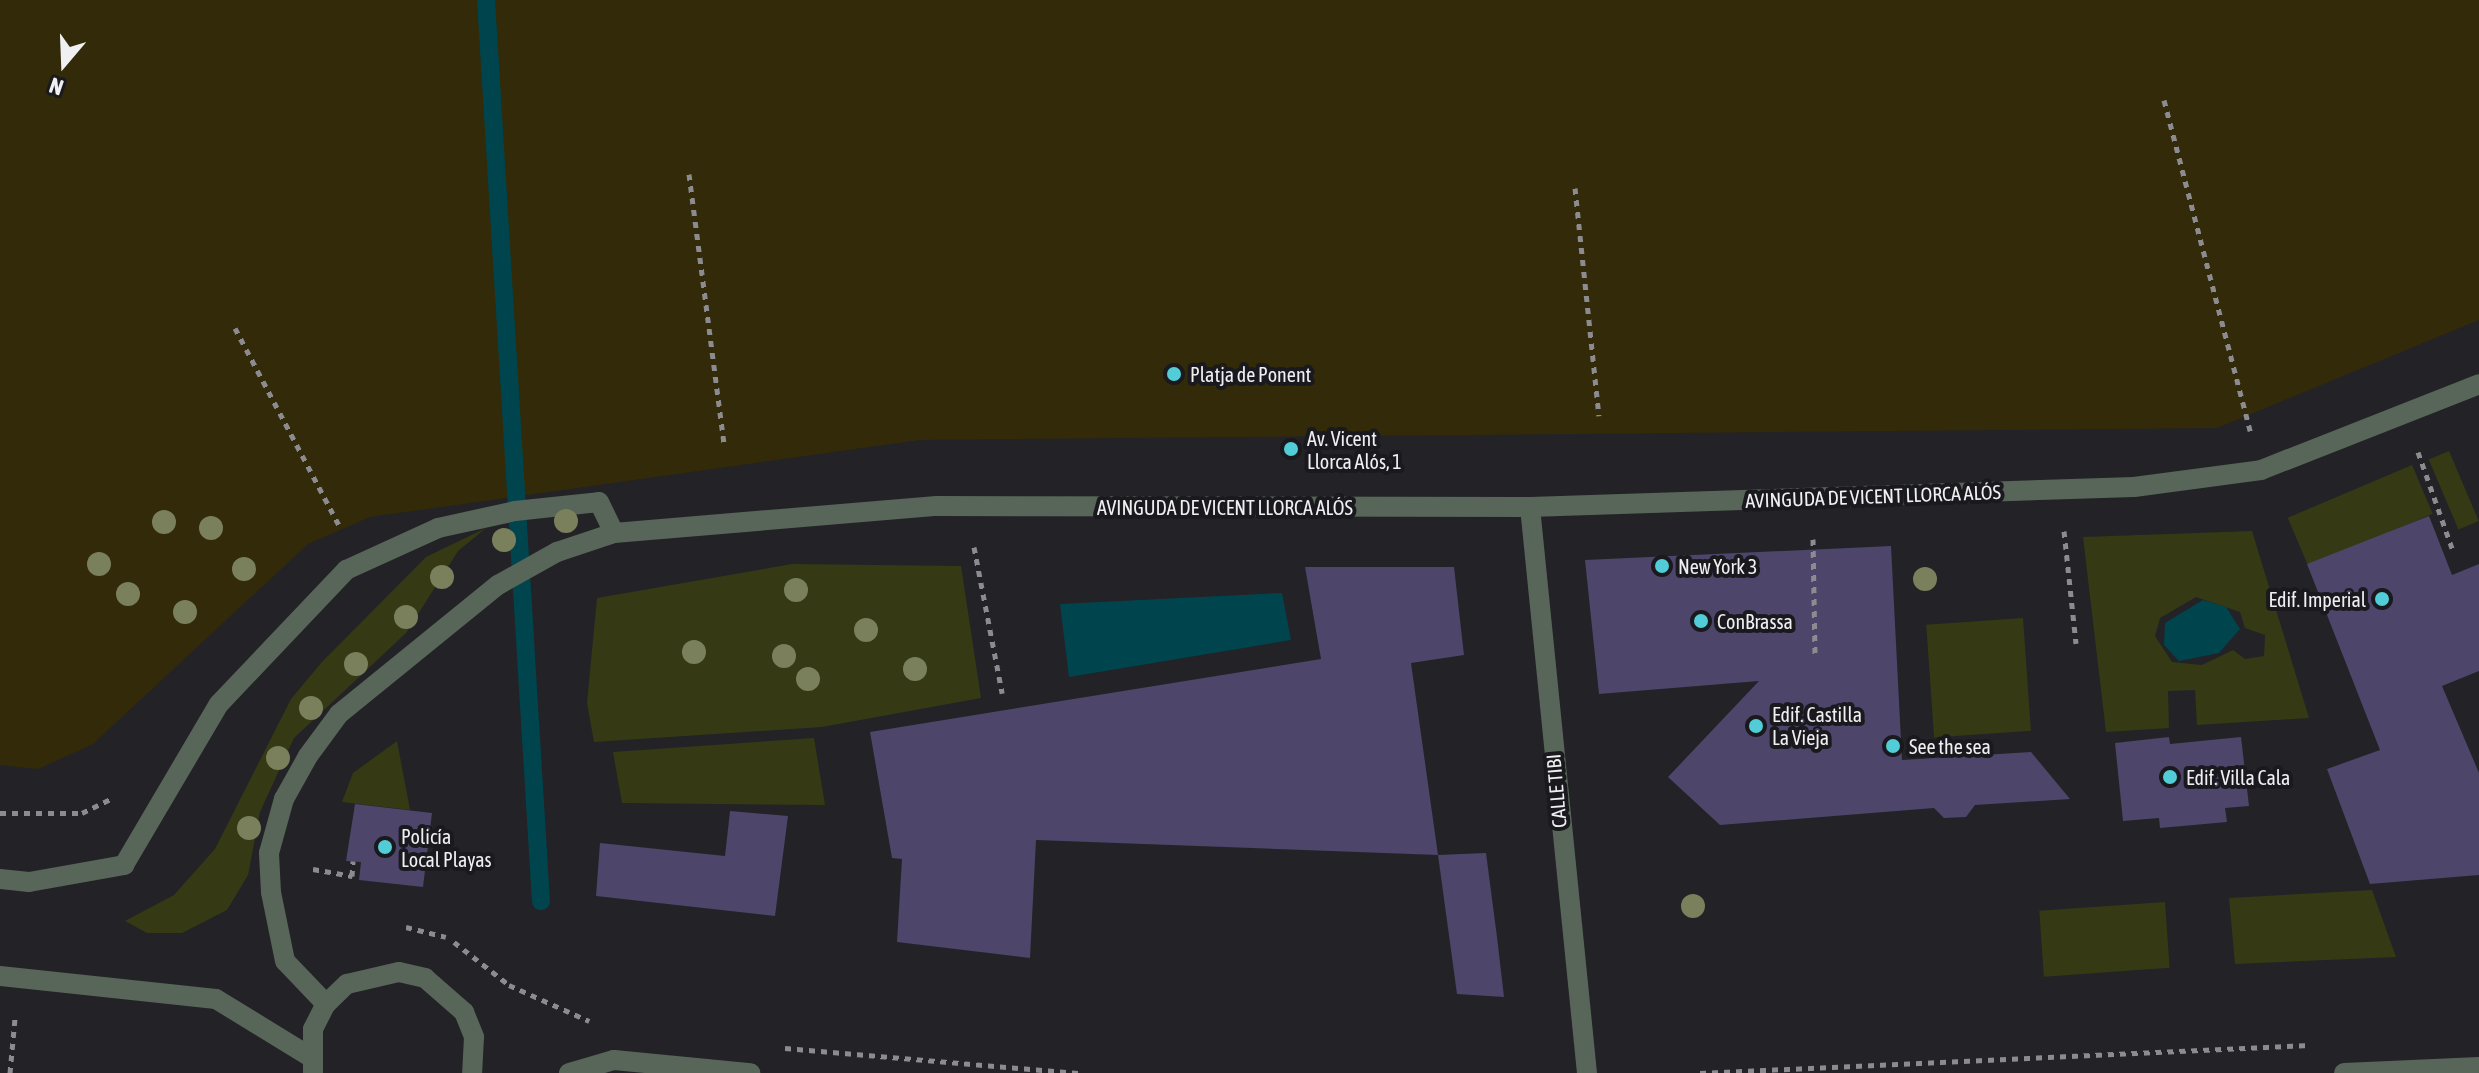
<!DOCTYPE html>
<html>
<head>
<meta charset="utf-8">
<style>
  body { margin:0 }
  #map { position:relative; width:2479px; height:1073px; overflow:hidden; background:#232227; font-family:"Asap Condensed",sans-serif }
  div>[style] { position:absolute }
  .green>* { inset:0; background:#353a15; transform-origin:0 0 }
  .sand>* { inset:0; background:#322a09 }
  .water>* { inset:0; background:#00454d }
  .stream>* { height:18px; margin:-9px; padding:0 9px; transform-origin:9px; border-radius:9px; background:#00454d }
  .building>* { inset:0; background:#4d456a }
  .path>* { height:5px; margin-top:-2.5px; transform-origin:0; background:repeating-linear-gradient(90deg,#8c8c90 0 6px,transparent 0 12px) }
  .street>* { height:20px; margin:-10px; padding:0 10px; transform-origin:10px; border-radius:10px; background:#576658 }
  .trees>* { width:24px; height:24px; margin:-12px; border-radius:50%; background:#7a805c }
  .dots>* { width:22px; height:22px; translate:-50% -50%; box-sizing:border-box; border:4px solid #1a191e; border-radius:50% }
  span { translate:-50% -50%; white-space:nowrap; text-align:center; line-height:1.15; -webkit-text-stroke:8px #1a191e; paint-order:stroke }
  .poi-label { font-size:20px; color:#f0f0f3 }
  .left { translate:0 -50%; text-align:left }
  .right { translate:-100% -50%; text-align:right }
  .street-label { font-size:20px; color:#f0f0f3 }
  .north { position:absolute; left:24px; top:24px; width:80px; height:80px; -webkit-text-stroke:6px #1a191e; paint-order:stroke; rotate:199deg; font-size:22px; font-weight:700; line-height:32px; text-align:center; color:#f0f0f3 }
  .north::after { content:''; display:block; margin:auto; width:28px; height:36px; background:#f0f0f3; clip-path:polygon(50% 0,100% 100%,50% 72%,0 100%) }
</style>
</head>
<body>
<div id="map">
  <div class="green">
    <div style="left:2449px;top:451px;width:76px;height:22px;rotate:67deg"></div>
    <div style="left:2412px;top:465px;width:53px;height:135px;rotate:67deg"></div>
    <div style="clip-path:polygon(486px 528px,458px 551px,406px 633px,294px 738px,260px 812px,248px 875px,227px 910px,182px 933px,147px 933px,125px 921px,174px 895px,215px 849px,291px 699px,322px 662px,426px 557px)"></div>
    <div style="clip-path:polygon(evenodd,2252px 531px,2309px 718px,2197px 725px,2195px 690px,2168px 691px,2169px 728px,2106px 732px,2083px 537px,2252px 531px,2196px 597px,2240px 612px,2245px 628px,2265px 635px,2264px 656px,2245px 659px,2233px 650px,2202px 665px,2172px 662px,2155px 636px,2160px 618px,2196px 597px)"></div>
    <div style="clip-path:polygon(792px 564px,961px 566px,981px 698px,822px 727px,594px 742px,587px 703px,597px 598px)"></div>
    <div style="left:2023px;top:618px;width:113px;height:97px;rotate:86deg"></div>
    <div style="clip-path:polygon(814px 738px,825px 805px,622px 803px,613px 752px)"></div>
    <div style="clip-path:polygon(397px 741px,410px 810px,342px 802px,353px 773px)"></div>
    <div style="clip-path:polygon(2372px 890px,2396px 957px,2235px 964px,2229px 898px)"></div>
    <div style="left:2165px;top:902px;width:66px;height:126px;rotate:86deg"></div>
  </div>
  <div class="sand">
    <div style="clip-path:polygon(0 0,2479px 0,2479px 320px,2217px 428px,920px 440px,370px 517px,308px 544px,93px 744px,38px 769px,0 765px)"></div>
  </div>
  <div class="water">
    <div style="clip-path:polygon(1282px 593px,1291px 640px,1069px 677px,1060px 604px)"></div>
    <div style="clip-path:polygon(2203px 600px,2226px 607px,2240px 629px,2219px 653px,2179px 661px,2164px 645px,2165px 623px)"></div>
  </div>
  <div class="stream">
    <div style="left:486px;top:0;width:903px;rotate:86.51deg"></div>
  </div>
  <div class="building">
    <div style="clip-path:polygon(2429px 516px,2452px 575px,2479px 564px,2479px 671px,2442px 686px,2479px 773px,2479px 875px,2370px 884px,2327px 769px,2380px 750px,2307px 564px)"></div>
    <div style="clip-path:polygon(1891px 546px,1902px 760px,2031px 752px,2070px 799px,1975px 805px,1966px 817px,1944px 818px,1934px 808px,1720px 825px,1668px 777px,1759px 681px,1599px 694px,1585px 560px)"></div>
    <div style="clip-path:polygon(1305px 567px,1454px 567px,1464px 655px,1411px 663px,1438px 855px,1036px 840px,1030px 958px,897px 942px,902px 859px,892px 858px,870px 732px,1321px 659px)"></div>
    <div style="clip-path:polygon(2169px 737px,2170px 744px,2241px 737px,2249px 806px,2225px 808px,2227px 822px,2160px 828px,2159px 818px,2123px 821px,2115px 743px)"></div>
    <div style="clip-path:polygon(355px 804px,432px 813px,423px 887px,359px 880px,361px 862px,346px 861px)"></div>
    <div style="clip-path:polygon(730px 811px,788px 816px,775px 916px,596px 896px,600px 843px,725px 856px)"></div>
    <div style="clip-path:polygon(1486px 853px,1497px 937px,1504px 997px,1457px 994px,1438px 855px)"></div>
  </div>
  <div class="path">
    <div style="left:2164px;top:100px;width:342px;rotate:75.4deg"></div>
    <div style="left:689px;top:174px;width:271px;rotate:82.6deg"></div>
    <div style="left:1575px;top:188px;width:229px;rotate:84deg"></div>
    <div style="left:235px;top:328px;width:223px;rotate:62.2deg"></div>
    <div style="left:2418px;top:452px;width:105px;rotate:70.5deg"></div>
    <div style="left:2064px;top:531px;width:113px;rotate:83.9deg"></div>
    <div style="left:1813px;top:539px;width:117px;rotate:89deg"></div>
    <div style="left:974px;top:547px;width:149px;rotate:79.1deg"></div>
    <div style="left:0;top:813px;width:82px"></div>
    <div style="left:82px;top:813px;width:34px;rotate:-26deg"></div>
    <div style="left:313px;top:869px;width:40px;rotate:10deg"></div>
    <div style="left:352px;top:876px;width:15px;rotate:-86deg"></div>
    <div style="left:406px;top:927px;width:41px;rotate:14deg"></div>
    <div style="left:454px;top:942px;width:70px;rotate:38deg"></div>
    <div style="left:509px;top:985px;width:88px;rotate:24.2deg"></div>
    <div style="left:785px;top:1048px;width:294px;rotate:4.9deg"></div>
    <div style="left:10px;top:1073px;width:55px;rotate:-84.8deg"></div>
    <div style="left:1700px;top:1073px;width:611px;rotate:-2.63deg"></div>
  </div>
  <div class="street">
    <div style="left:1530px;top:507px;width:569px;rotate:84.25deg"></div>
    <div style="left:0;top:879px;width:29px;rotate:6deg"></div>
    <div style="left:29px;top:882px;width:97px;rotate:-10.1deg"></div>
    <div style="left:124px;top:865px;width:187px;rotate:-59.5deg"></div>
    <div style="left:219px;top:704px;width:185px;rotate:-46.5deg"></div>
    <div style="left:346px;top:570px;width:101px;rotate:-24.5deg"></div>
    <div style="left:438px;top:528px;width:79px;rotate:-12.4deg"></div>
    <div style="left:515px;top:511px;width:84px;rotate:-6.1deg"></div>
    <div style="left:599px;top:502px;width:34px;rotate:64deg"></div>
    <div style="left:0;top:976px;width:217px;rotate:6.1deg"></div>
    <div style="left:216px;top:999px;width:109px;rotate:31.5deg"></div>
    <div style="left:326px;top:1004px;width:59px;rotate:-133.6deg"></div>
    <div style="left:285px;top:961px;width:70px;rotate:-101.5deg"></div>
    <div style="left:271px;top:892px;width:39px;rotate:-93deg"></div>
    <div style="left:269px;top:853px;width:56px;rotate:-74.5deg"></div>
    <div style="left:284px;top:799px;width:49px;rotate:-60.8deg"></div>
    <div style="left:308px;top:756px;width:52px;rotate:-53.6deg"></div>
    <div style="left:339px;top:714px;width:205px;rotate:-39.1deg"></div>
    <div style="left:498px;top:585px;width:68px;rotate:-29.2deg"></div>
    <div style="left:557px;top:552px;width:60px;rotate:-18.4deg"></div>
    <div style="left:614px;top:533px;width:324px;rotate:-4.8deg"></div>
    <div style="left:937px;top:506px;width:593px;rotate:0.1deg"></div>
    <div style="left:1530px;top:507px;width:604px;rotate:-1.9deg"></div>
    <div style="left:2134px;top:487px;width:128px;rotate:-7.6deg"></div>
    <div style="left:2261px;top:470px;width:234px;rotate:-21.5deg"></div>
    <div style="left:313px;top:1073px;width:44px;rotate:-90deg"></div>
    <div style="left:313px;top:1029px;width:28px;rotate:-63deg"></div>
    <div style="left:326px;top:1004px;width:29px;rotate:-44deg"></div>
    <div style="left:347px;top:984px;width:53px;rotate:-13deg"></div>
    <div style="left:399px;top:972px;width:27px;rotate:13deg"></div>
    <div style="left:425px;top:978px;width:52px;rotate:41.1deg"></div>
    <div style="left:464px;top:1012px;width:27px;rotate:68deg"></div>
    <div style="left:474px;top:1037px;width:36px;rotate:93deg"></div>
    <div style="left:569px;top:1073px;width:47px;rotate:-16.1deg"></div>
    <div style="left:614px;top:1060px;width:137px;rotate:5.5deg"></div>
    <div style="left:2344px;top:1073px;width:135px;rotate:-2.5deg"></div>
  </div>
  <div class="trees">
    <div style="left:566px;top:521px"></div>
    <div style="left:164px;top:522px"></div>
    <div style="left:211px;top:528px"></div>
    <div style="left:504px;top:540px"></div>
    <div style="left:99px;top:564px"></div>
    <div style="left:244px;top:569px"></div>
    <div style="left:442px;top:577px"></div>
    <div style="left:1925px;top:579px"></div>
    <div style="left:796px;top:590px"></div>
    <div style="left:128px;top:594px"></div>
    <div style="left:185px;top:612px"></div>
    <div style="left:406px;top:617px"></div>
    <div style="left:866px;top:630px"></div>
    <div style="left:694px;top:652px"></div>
    <div style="left:784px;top:656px"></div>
    <div style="left:356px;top:664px"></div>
    <div style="left:915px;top:669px"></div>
    <div style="left:808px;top:679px"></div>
    <div style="left:311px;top:708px"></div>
    <div style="left:278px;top:758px"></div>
    <div style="left:249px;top:828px"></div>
    <div style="left:1693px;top:906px"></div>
  </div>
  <div class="dots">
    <div style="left:1174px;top:374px;background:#52ccd6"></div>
    <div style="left:1291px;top:449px;background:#52ccd6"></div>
    <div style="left:1662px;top:566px;background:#52ccd6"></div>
    <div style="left:2382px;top:599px;background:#52ccd6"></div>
    <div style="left:1701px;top:621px;background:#52ccd6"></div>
    <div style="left:1756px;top:726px;background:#52ccd6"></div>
    <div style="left:1893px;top:746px;background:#52ccd6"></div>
    <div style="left:2170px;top:777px;background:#52ccd6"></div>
    <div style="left:385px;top:847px;background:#52ccd6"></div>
  </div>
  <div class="poi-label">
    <span class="left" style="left:1190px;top:374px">Platja de Ponent</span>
    <span class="left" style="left:1307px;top:450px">Av. Vicent<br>Llorca Alós, 1</span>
    <span class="left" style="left:1678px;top:566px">New York 3</span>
    <span class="right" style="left:2366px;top:599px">Edif. Imperial</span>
    <span class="left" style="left:1717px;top:621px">ConBrassa</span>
    <span class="left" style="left:1772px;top:726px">Edif. Castilla<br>La Vieja</span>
    <span class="left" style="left:1909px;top:746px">See the sea</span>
    <span class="left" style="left:2186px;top:777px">Edif. Villa Cala</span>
    <span class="left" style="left:401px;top:848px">Policía<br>Local Playas</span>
  </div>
  <div class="street-label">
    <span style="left:1873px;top:496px;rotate:-2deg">AVINGUDA DE VICENT LLORCA ALÓS</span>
    <span style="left:1225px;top:507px">AVINGUDA DE VICENT LLORCA ALÓS</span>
    <span style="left:1556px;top:791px;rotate:-95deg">CALLE TIBI</span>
  </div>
  <div class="north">N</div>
</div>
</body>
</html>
